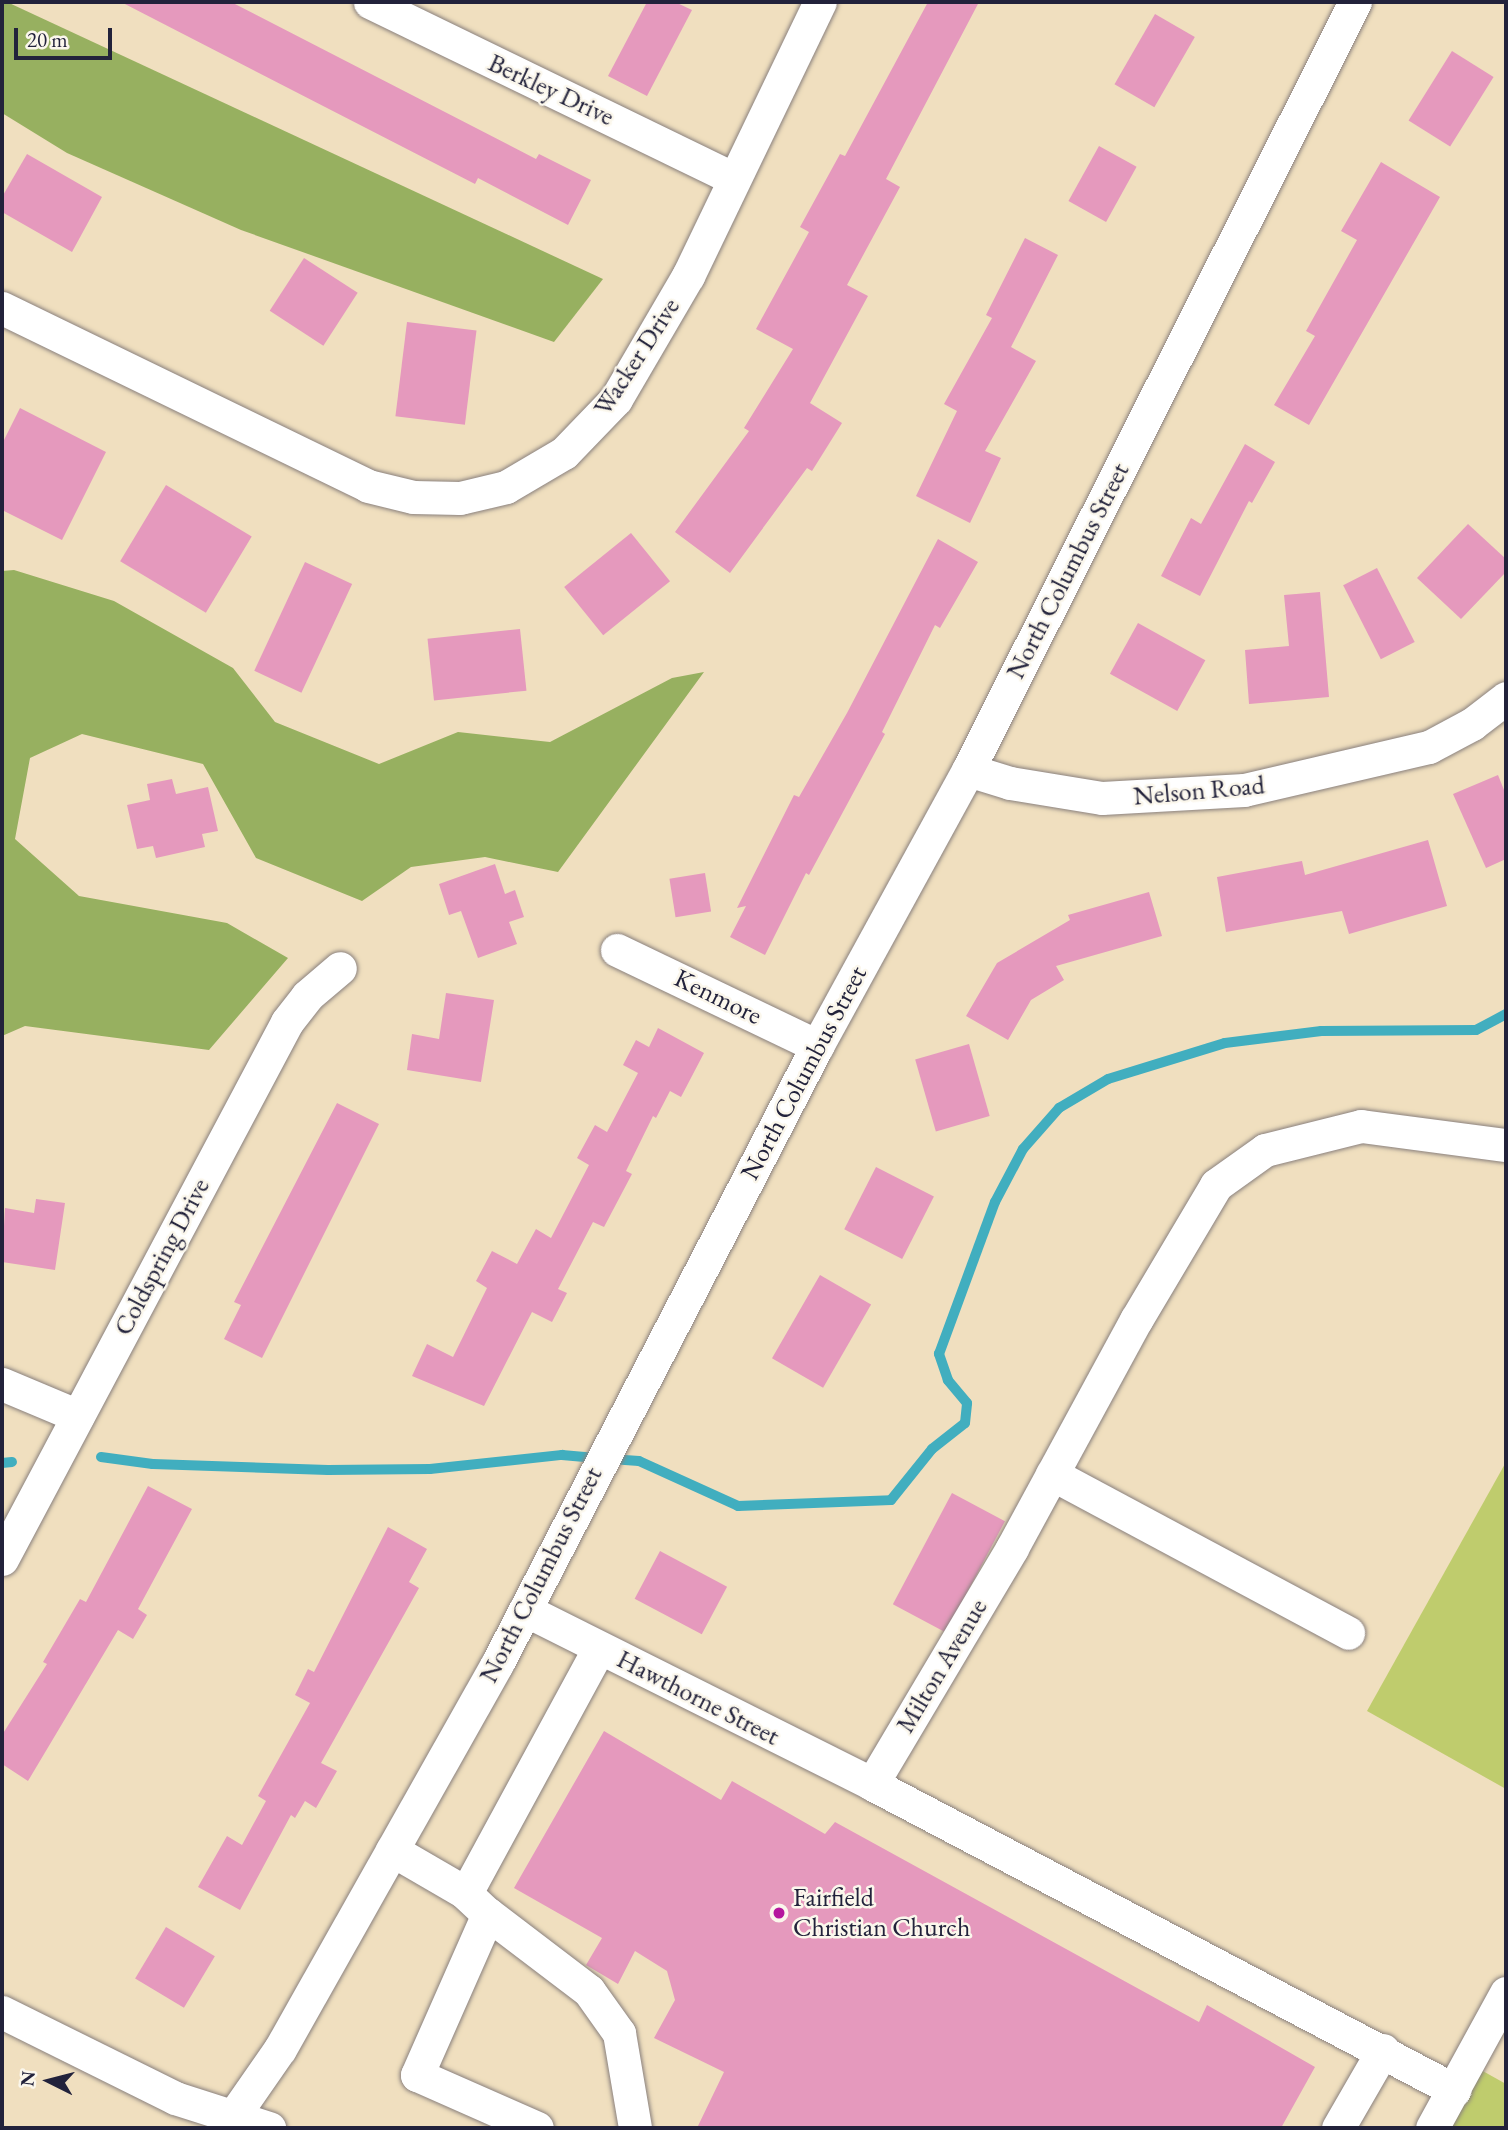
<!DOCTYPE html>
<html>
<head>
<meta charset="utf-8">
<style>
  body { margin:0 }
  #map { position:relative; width:1508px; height:2130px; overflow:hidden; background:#f0dfbf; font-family:"EB Garamond",serif }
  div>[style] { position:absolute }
  .green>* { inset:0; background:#bfcc6d }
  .forest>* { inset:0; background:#97b060 }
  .stream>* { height:10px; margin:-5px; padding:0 5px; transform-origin:5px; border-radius:5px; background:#41aebf }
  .building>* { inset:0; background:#e599bd; transform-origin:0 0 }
  .roads { filter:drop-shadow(0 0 2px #89807d) drop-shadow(0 0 2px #89807d) }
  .minor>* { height:33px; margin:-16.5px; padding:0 16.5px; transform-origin:16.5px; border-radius:16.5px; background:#fff }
  .dots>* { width:19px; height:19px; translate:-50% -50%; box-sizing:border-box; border:4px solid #fbf7ec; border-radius:50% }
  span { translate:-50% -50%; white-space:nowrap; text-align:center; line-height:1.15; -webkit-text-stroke:5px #fbf7ec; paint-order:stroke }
  .street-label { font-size:26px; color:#22223b }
  .poi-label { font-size:26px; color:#22223b }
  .left { translate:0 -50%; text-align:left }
  .frame { position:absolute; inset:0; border:4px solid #22223b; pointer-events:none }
  .north { position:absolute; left:14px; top:2046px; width:70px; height:70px; -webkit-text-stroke:5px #fbf7ec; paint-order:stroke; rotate:276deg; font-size:19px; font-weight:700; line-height:28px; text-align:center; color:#22223b }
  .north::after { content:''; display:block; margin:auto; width:24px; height:32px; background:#22223b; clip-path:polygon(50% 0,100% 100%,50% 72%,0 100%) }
  .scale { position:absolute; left:14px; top:28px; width:98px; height:32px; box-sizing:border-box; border:4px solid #22223b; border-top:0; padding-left:9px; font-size:21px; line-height:24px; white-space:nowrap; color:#22223b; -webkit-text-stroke:5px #fbf7ec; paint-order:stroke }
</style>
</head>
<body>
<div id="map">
  <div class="green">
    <div style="clip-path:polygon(1506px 1462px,1506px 1789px,1367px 1711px)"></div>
    <div style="clip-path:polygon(1481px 2070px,1506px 2084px,1506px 2128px,1449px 2128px)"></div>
  </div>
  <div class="forest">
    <div style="clip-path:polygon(2px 2px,7px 2px,603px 279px,554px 342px,241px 230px,67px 153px,2px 113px)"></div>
    <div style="clip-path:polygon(14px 570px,114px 601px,233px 668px,275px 722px,379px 764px,458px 732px,550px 742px,672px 678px,704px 672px,558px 872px,485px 857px,411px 867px,362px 901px,256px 858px,203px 764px,82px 734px,30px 758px,15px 839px,79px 896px,227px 923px,288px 958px,209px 1050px,25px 1026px,2px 1036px,2px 571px)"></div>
  </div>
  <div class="stream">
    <div style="left:101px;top:1457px;width:52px;rotate:7.7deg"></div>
    <div style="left:153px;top:1464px;width:175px;rotate:2deg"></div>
    <div style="left:328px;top:1470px;width:102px;rotate:-0.6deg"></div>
    <div style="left:430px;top:1469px;width:133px;rotate:-6.1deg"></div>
    <div style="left:562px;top:1455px;width:34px;rotate:5deg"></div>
    <div style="left:611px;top:1459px;width:28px;rotate:4deg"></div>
    <div style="left:639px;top:1461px;width:109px;rotate:24.4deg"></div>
    <div style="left:738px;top:1506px;width:153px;rotate:-2.2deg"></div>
    <div style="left:891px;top:1500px;width:65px;rotate:-51.2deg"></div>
    <div style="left:932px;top:1449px;width:42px;rotate:-38.2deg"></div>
    <div style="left:965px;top:1423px;width:20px;rotate:-84deg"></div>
    <div style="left:967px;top:1403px;width:30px;rotate:-130deg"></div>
    <div style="left:948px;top:1380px;width:28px;rotate:-109deg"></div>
    <div style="left:939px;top:1354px;width:162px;rotate:-69.8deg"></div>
    <div style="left:995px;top:1202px;width:60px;rotate:-62.2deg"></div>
    <div style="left:1023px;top:1149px;width:55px;rotate:-48.7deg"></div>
    <div style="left:1059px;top:1108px;width:57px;rotate:-30.6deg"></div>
    <div style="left:1108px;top:1079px;width:122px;rotate:-17.1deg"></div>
    <div style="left:1225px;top:1043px;width:97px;rotate:-7.1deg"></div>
    <div style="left:1321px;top:1031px;width:155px;rotate:-0.4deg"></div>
    <div style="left:1476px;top:1030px;width:34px;rotate:-28deg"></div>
    <div style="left:2px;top:1463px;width:10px;rotate:-6deg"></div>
  </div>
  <div class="building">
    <div style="clip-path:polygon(121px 2px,231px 2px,536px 159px,539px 154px,591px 180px,568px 225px,478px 178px,475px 184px)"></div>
    <div style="clip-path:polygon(647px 2px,675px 2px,692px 10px,647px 96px,608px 76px)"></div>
    <div style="clip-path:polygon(928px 2px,979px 2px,886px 179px,900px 187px,847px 285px,868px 296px,810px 403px,842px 423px,812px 471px,807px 468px,730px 573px,675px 532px,749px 431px,744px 428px,793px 349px,756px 329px,809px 232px,800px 227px,840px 154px,845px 156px)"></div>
    <div style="left:1155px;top:14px;width:46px;height:81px;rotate:30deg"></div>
    <div style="left:1452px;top:51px;width:49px;height:82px;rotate:32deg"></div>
    <div style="left:1099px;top:146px;width:43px;height:63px;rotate:29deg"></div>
    <div style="clip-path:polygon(27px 154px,102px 197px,72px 252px,2px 212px,2px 197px)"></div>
    <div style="clip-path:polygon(1381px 162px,1440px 197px,1309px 425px,1274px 405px,1315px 336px,1306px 331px,1357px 240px,1341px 231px)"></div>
    <div style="clip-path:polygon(1025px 238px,1058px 255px,1011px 347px,1036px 361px,985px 451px,1001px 458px,970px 523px,916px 496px,957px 411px,944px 404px,992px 318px,986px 315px)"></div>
    <div style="left:304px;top:258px;width:64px;height:63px;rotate:33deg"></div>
    <div style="left:407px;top:322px;width:70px;height:95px;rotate:7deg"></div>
    <div style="clip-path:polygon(20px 408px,106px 452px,62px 540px,2px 510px,2px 444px)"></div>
    <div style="clip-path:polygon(1245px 444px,1275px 462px,1252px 503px,1249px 501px,1200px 596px,1161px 576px,1191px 518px,1201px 524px)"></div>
    <div style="left:166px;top:485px;width:100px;height:89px;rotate:31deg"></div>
    <div style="clip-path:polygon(1468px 524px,1506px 559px,1506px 572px,1461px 619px,1417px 578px)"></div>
    <div style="left:631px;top:533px;width:62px;height:86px;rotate:51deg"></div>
    <div style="clip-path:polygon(938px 539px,978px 562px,940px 628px,935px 625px,882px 732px,885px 734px,809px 875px,806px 873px,765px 955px,730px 937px,746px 906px,737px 908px,794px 795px,799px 797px,847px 713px)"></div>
    <div style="left:305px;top:562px;width:52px;height:120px;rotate:25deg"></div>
    <div style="left:1377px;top:568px;width:83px;height:38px;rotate:63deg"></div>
    <div style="clip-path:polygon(1320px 592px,1329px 697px,1249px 704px,1245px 650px,1289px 646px,1284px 595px)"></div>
    <div style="left:1138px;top:623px;width:77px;height:58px;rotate:29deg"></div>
    <div style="left:520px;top:629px;width:62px;height:93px;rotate:84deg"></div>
    <div style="clip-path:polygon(1498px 775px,1506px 795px,1506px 859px,1486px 868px,1453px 794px)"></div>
    <div style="clip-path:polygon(172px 779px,176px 794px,208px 787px,218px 831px,202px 834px,205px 847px,156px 858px,153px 846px,137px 849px,127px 805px,150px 800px,147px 784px)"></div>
    <div style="clip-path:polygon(1428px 840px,1447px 906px,1349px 934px,1342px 911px,1226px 932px,1217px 877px,1302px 861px,1305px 875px)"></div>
    <div style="clip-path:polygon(495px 864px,505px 894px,515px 890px,524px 917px,509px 922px,517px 944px,478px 958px,461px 911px,449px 915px,439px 884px)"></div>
    <div style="left:705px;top:873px;width:39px;height:36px;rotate:81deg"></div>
    <div style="clip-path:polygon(1149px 892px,1162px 936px,1056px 966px,1064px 980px,1031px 1000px,1008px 1040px,966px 1016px,997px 963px,1070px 920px,1068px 915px)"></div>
    <div style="clip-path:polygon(446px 993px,494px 1000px,481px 1082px,407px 1070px,412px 1034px,439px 1039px)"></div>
    <div style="clip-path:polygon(658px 1028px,704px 1053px,681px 1097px,670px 1091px,656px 1118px,653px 1116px,626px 1171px,632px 1174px,604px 1227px,593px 1222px,558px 1289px,567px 1293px,552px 1322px,532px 1312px,484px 1406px,412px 1376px,427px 1344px,453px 1357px,487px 1288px,476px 1281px,492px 1251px,517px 1264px,536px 1229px,551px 1238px,589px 1165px,577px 1158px,595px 1125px,607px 1132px,638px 1073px,623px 1065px,636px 1040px,649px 1047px)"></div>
    <div style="left:969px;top:1044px;width:75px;height:56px;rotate:74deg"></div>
    <div style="clip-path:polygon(337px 1103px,379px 1124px,262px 1358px,224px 1339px,241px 1305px,234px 1302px)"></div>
    <div style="left:876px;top:1167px;width:65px;height:70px;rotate:27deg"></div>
    <div style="clip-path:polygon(36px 1199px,65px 1203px,55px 1270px,2px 1262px,5px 1208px,34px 1213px)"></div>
    <div style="left:820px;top:1275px;width:59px;height:96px;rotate:30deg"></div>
    <div style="clip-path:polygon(148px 1486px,192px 1509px,138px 1609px,147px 1615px,133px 1639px,118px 1630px,28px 1781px,2px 1764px,2px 1735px,47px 1664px,43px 1662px,80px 1599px,86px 1602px)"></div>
    <div style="left:952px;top:1493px;width:60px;height:126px;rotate:28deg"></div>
    <div style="clip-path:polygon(388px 1527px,427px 1549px,409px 1582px,419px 1588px,321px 1763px,337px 1771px,316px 1808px,305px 1801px,295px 1818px,291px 1815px,240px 1910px,198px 1887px,227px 1836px,242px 1845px,266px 1801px,258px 1796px,310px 1703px,295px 1695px,308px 1669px,314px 1672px)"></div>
    <div style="left:660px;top:1551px;width:76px;height:54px;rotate:28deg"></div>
    <div style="clip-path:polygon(604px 1731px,721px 1800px,732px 1781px,825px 1834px,835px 1822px,1199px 2022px,1207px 2005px,1315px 2067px,1281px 2128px,697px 2128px,724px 2072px,654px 2038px,675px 2000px,667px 1971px,635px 1951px,618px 1984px,586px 1965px,602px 1938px,514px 1888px)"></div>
    <div style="left:166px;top:1927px;width:57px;height:60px;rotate:31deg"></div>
  </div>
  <div class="roads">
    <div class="minor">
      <div style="left:370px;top:2px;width:403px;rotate:25.9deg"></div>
      <div style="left:2px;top:308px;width:407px;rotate:25.9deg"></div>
      <div style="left:368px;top:486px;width:46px;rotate:13.7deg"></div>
      <div style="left:413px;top:497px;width:47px;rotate:1.2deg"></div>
      <div style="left:460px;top:498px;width:47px;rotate:-13.4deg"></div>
      <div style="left:506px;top:487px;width:67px;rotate:-30.4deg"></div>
      <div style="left:564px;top:453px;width:75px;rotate:-46.1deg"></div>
      <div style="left:616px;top:399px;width:143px;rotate:-59.7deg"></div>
      <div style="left:688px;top:276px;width:304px;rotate:-64.3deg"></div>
      <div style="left:968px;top:770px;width:44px;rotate:17.2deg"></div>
      <div style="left:1010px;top:783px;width:93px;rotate:9.3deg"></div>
      <div style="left:1102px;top:798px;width:142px;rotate:-3.2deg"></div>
      <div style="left:1244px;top:790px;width:190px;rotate:-13.1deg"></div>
      <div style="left:1429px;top:747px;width:49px;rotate:-28.1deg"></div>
      <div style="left:1472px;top:724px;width:43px;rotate:-37.4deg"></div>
      <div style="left:617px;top:950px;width:222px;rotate:25.6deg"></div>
      <div style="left:2px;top:1384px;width:82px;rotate:22.8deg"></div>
      <div style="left:1052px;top:1474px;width:336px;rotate:28.2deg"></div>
      <div style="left:2px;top:1559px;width:608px;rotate:-62.04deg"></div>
      <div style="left:287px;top:1022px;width:33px;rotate:-52deg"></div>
      <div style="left:307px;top:996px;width:43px;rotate:-40.3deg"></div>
      <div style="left:525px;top:1610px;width:388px;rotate:26.6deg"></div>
      <div style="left:872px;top:1784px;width:658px;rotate:27.73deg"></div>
      <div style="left:872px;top:1784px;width:274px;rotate:-59.3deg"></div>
      <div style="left:1012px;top:1548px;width:260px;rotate:-61.5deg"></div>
      <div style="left:1136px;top:1320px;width:157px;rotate:-59.3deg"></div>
      <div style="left:1216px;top:1185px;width:60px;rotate:-35.5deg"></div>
      <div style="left:1265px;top:1150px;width:99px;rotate:-14deg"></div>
      <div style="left:1361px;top:1126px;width:146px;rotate:7.5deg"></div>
      <div style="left:392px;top:1850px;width:86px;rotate:30.2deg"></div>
      <div style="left:466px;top:1893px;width:279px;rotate:-61.5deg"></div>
      <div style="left:464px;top:1892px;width:33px;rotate:43deg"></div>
      <div style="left:488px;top:1914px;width:176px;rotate:113.8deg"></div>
      <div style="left:417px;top:2075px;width:131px;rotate:23.8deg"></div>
      <div style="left:488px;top:1914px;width:127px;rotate:37.3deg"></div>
      <div style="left:589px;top:1991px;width:52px;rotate:54.5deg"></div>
      <div style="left:619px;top:2033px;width:96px;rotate:80.4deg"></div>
      <div style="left:2px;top:2012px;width:193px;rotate:26.4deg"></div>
      <div style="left:175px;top:2098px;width:99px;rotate:17.7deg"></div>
      <div style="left:225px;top:2128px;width:96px;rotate:-55.2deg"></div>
      <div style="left:280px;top:2049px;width:442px;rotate:-60.6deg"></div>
      <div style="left:497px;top:1664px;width:696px;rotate:-62.62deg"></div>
      <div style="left:817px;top:1046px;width:315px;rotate:-61.3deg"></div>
      <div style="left:968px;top:770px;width:860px;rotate:-63.26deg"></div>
      <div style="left:1338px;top:2128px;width:90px;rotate:-60deg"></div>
      <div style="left:1432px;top:2128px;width:154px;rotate:-61.3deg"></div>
    </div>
  </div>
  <div class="dots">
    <div style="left:779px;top:1913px;background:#b5179e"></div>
  </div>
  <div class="street-label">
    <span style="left:551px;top:90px;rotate:25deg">Berkley Drive</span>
    <span style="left:637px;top:357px;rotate:-57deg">Wacker Drive</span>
    <span style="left:1068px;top:571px;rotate:-63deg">North Columbus Street</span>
    <span style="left:1199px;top:791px;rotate:-5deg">Nelson Road</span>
    <span style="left:718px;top:997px;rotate:26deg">Kenmore</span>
    <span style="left:804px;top:1073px;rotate:-62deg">North Columbus Street</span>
    <span style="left:162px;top:1257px;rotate:-62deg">Coldspring Drive</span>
    <span style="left:541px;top:1575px;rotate:-63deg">North Columbus Street</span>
    <span style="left:942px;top:1666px;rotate:-59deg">Milton Avenue</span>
    <span style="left:698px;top:1698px;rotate:27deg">Hawthorne Street</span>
  </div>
  <div class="poi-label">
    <span class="left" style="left:793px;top:1913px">Fairfield<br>Christian Church</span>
  </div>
  <div class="frame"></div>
  <div class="north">N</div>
  <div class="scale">20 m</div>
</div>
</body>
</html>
